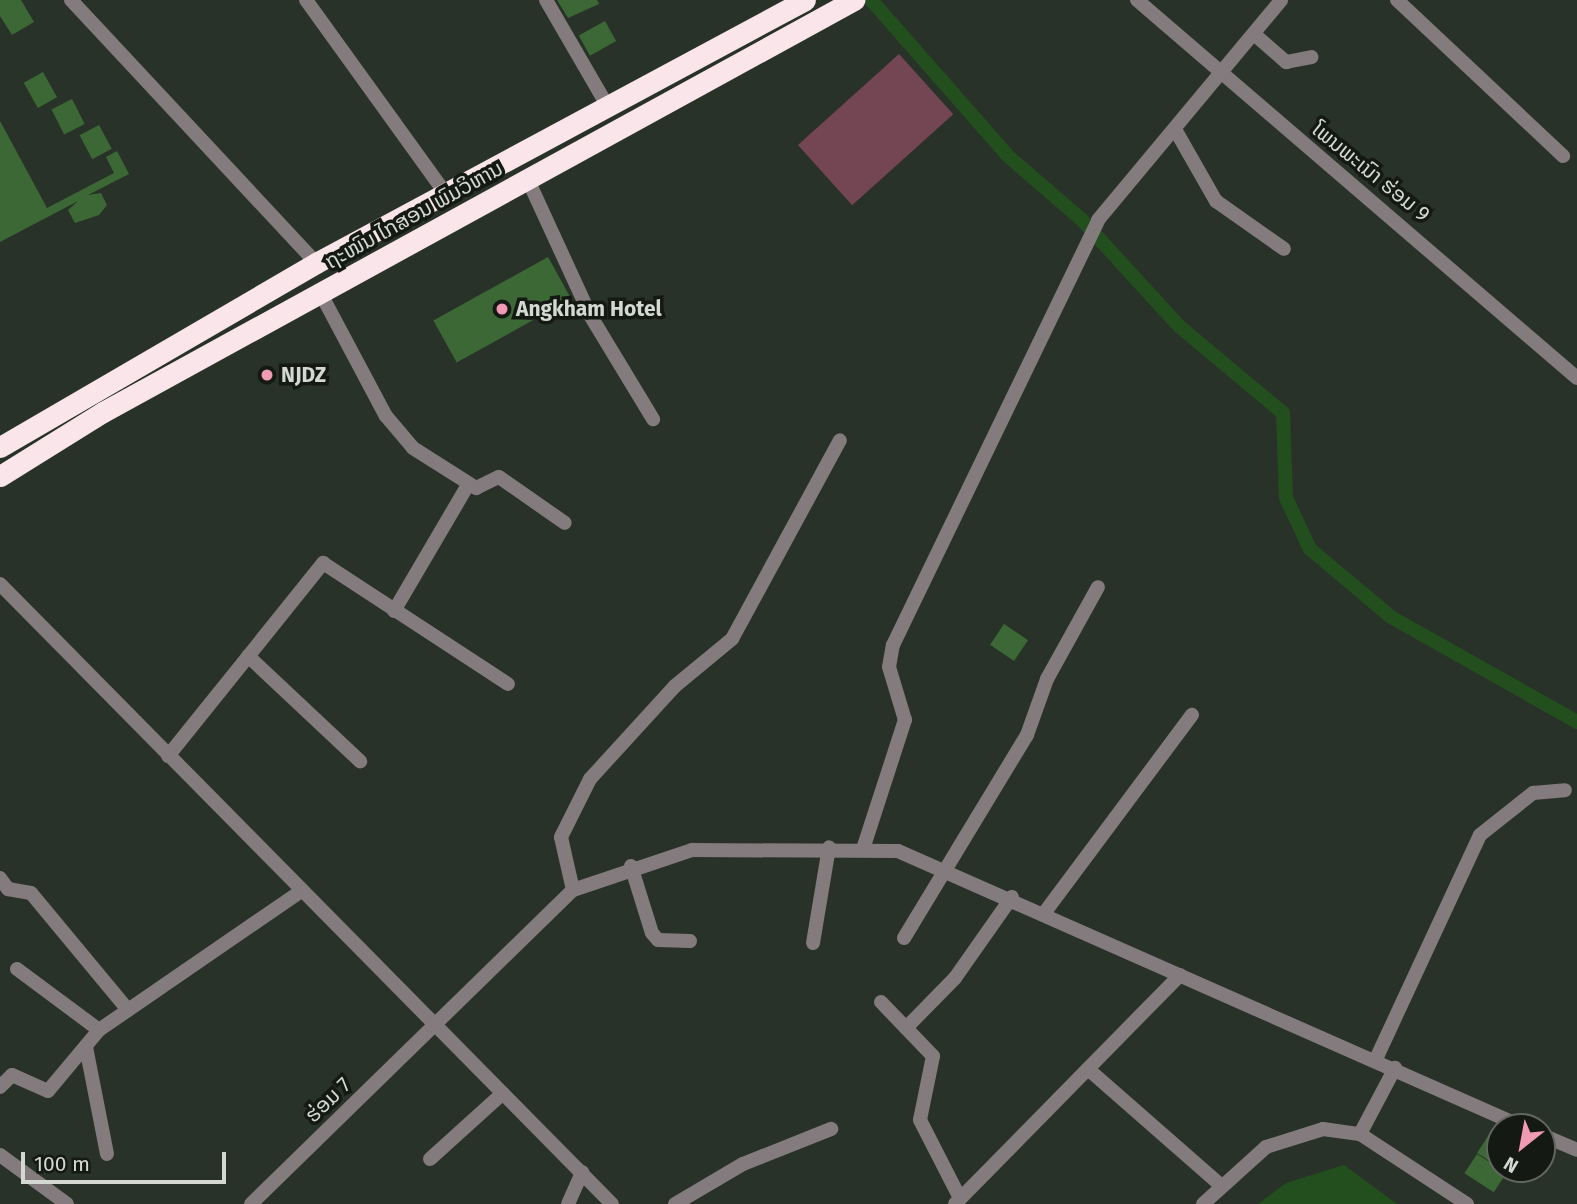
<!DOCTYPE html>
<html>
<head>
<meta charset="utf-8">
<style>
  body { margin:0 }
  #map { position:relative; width:1577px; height:1204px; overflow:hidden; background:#293228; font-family:"Fira Sans","Noto Sans Lao",sans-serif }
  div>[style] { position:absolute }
  .green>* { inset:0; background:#744553; transform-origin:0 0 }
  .water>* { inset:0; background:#234f1e }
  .canal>* { height:14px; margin:-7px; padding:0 7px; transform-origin:7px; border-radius:7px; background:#234f1e }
  .building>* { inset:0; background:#3c6836; transform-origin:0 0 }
  .street>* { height:14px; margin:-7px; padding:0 7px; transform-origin:7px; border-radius:7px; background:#837b7d }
  .highway>* { height:21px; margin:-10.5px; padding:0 10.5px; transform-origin:10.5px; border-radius:10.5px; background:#f9e5ea }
  .dots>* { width:19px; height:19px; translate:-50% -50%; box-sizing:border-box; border:4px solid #151914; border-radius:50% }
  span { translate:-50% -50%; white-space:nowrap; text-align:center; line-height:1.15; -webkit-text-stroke:7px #151914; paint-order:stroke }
  .street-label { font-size:21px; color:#d3d9d2 }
  .poi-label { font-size:21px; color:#d3d9d2; font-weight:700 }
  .left { translate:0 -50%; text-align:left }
  .north { position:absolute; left:1486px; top:1113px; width:70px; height:70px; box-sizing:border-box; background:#151914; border:2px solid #616660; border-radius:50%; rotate:211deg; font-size:19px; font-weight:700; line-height:28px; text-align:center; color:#d3d9d2 }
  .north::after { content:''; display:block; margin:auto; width:24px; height:32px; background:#f19ab4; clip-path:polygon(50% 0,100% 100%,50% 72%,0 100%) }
  .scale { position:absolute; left:21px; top:1152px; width:205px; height:32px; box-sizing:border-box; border:4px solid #d3d9d2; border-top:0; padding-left:9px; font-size:21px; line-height:24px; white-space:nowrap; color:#d3d9d2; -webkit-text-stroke:5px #151914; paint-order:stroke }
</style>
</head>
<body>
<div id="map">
  <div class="green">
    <div style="left:899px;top:54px;width:81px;height:136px;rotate:48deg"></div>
  </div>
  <div class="water">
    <div style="clip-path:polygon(1344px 1165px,1397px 1204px,1258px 1204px,1286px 1183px)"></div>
  </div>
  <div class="canal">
    <div style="left:872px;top:1px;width:206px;rotate:48.7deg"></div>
    <div style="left:1008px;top:156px;width:96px;rotate:40.8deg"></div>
    <div style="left:1081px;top:219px;width:145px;rotate:47.5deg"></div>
    <div style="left:1179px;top:326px;width:136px;rotate:39.9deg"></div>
    <div style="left:1283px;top:413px;width:85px;rotate:88deg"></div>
    <div style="left:1286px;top:498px;width:56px;rotate:64.8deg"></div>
    <div style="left:1310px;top:549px;width:106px;rotate:40deg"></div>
    <div style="left:1391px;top:617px;width:214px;rotate:29.4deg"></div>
  </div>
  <div class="building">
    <div style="clip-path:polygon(0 0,21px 0,34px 22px,12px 35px,0 16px)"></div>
    <div style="clip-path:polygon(557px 0,597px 0,599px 4px,568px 18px)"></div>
    <div style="left:605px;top:21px;width:23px;height:30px;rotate:61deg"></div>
    <div style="left:43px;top:72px;width:29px;height:22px;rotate:61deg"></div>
    <div style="left:72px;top:99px;width:28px;height:23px;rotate:63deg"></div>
    <div style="clip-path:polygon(0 121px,47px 208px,114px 173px,106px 157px,117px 151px,129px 174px,88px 195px,101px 193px,107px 205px,99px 215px,75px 223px,68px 210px,78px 201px,0 242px)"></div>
    <div style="left:99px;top:125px;width:27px;height:22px;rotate:62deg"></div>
    <div style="left:548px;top:257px;width:48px;height:131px;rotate:61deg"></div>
    <div style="left:1004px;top:624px;width:29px;height:25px;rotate:34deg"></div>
    <div style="clip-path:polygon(1492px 1130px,1500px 1135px,1500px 1168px,1477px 1153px)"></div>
    <div style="left:1477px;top:1154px;width:35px;height:23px;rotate:33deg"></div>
  </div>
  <div class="street">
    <div style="left:71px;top:0;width:359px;rotate:47deg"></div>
    <div style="left:306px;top:0;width:239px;rotate:54.2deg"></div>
    <div style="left:546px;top:0;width:124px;rotate:59.9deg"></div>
    <div style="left:1137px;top:0;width:580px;rotate:40.67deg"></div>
    <div style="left:1397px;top:0;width:228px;rotate:43.2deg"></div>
    <div style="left:1254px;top:34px;width:43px;rotate:41.2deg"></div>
    <div style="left:1286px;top:62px;width:26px;rotate:-11deg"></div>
    <div style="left:1176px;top:131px;width:81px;rotate:60.3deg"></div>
    <div style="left:1216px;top:201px;width:83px;rotate:35.2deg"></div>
    <div style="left:528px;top:180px;width:149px;rotate:65.3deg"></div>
    <div style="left:590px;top:315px;width:122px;rotate:58.8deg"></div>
    <div style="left:321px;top:294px;width:138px;rotate:62deg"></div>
    <div style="left:386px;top:416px;width:42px;rotate:49.8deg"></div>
    <div style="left:413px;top:448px;width:75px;rotate:32.4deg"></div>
    <div style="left:476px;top:488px;width:25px;rotate:-26deg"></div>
    <div style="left:499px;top:477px;width:80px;rotate:34.9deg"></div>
    <div style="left:0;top:584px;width:871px;rotate:45.37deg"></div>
    <div style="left:394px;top:611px;width:146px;rotate:-59.6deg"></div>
    <div style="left:248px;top:656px;width:154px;rotate:43.2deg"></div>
    <div style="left:168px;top:756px;width:248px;rotate:-51.2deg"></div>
    <div style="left:323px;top:563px;width:221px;rotate:33.2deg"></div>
    <div style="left:863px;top:849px;width:136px;rotate:-72deg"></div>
    <div style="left:905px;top:720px;width:55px;rotate:-106.8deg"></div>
    <div style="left:889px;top:667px;width:22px;rotate:-80deg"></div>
    <div style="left:893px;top:645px;width:472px;rotate:-64.2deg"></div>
    <div style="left:1098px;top:220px;width:286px;rotate:-50.2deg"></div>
    <div style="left:631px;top:866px;width:70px;rotate:72.6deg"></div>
    <div style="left:652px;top:933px;width:9px;rotate:49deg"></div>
    <div style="left:658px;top:940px;width:32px;rotate:2deg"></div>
    <div style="left:0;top:878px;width:14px;rotate:54deg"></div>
    <div style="left:8px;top:889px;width:23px;rotate:10deg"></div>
    <div style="left:31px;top:893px;width:152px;rotate:50.3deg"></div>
    <div style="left:573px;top:890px;width:54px;rotate:-102.8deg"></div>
    <div style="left:561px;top:837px;width:65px;rotate:-63.4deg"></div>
    <div style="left:590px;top:779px;width:126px;rotate:-47.6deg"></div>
    <div style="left:675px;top:686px;width:74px;rotate:-39.5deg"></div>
    <div style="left:732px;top:639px;width:226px;rotate:-61.5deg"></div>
    <div style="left:1045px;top:912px;width:246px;rotate:-53.3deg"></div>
    <div style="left:904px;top:938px;width:237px;rotate:-58.8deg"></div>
    <div style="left:1027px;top:735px;width:59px;rotate:-70.3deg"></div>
    <div style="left:1047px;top:679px;width:105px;rotate:-61deg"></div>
    <div style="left:813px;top:943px;width:97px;rotate:-80.5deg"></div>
    <div style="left:17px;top:969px;width:102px;rotate:36.6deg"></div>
    <div style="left:881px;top:1002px;width:75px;rotate:46.1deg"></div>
    <div style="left:933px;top:1056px;width:65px;rotate:101.5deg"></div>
    <div style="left:920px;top:1120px;width:88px;rotate:62.9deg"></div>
    <div style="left:906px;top:1028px;width:70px;rotate:-45.6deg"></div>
    <div style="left:955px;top:978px;width:99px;rotate:-54.9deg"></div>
    <div style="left:86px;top:1047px;width:109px;rotate:78.9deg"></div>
    <div style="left:1376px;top:1059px;width:247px;rotate:-65.1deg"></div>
    <div style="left:1480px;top:835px;width:68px;rotate:-38.4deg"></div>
    <div style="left:1533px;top:793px;width:32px;rotate:-5deg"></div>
    <div style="left:1088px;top:1069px;width:173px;rotate:41.2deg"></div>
    <div style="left:0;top:1087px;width:17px;rotate:-45deg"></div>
    <div style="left:12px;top:1075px;width:39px;rotate:24deg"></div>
    <div style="left:48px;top:1091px;width:80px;rotate:-50.1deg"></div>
    <div style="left:99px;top:1030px;width:245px;rotate:-34.5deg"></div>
    <div style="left:1360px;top:1134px;width:75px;rotate:-62.1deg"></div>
    <div style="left:1542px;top:1135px;width:38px;rotate:23deg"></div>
    <div style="left:0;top:1155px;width:83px;rotate:36.2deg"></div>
    <div style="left:430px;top:1159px;width:98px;rotate:-42.1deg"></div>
    <div style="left:251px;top:1204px;width:450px;rotate:-44.3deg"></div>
    <div style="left:573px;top:890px;width:126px;rotate:-18.6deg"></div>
    <div style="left:692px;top:850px;width:206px;rotate:0.3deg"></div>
    <div style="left:898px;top:851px;width:683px;rotate:23.83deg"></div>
    <div style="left:568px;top:1204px;width:35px;rotate:-66deg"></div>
    <div style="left:675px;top:1204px;width:79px;rotate:-30.5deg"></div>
    <div style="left:743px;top:1164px;width:95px;rotate:-21.7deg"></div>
    <div style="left:955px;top:1204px;width:321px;rotate:-45.5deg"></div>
    <div style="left:1203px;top:1204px;width:85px;rotate:-42.1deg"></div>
    <div style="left:1266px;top:1147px;width:60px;rotate:-17.5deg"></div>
    <div style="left:1323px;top:1129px;width:37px;rotate:8deg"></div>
    <div style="left:1360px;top:1134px;width:128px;rotate:33.2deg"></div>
  </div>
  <div class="highway">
    <div style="left:0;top:447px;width:366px;rotate:-30.2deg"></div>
    <div style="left:316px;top:263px;width:555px;rotate:-28.27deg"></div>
    <div style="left:0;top:476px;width:121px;rotate:-31.9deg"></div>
    <div style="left:103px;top:412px;width:857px;rotate:-28.75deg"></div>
  </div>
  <div class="dots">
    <div style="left:502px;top:309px;background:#f19ab4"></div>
    <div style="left:267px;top:375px;background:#f19ab4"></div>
  </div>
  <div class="street-label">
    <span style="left:1371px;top:172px;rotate:39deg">ໂພນພະເນົາ ຮ່ອມ 9</span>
    <span style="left:414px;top:215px;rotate:-29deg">ຖະໜົນ ໄກສອນ ພົມວິຫານ</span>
    <span style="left:328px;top:1100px;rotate:-44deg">ຮ່ອມ 7</span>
  </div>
  <div class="poi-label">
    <span class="left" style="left:516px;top:309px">Angkham Hotel</span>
    <span class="left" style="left:281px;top:375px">NJDZ</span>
  </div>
  <div class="north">N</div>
  <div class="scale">100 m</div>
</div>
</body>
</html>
